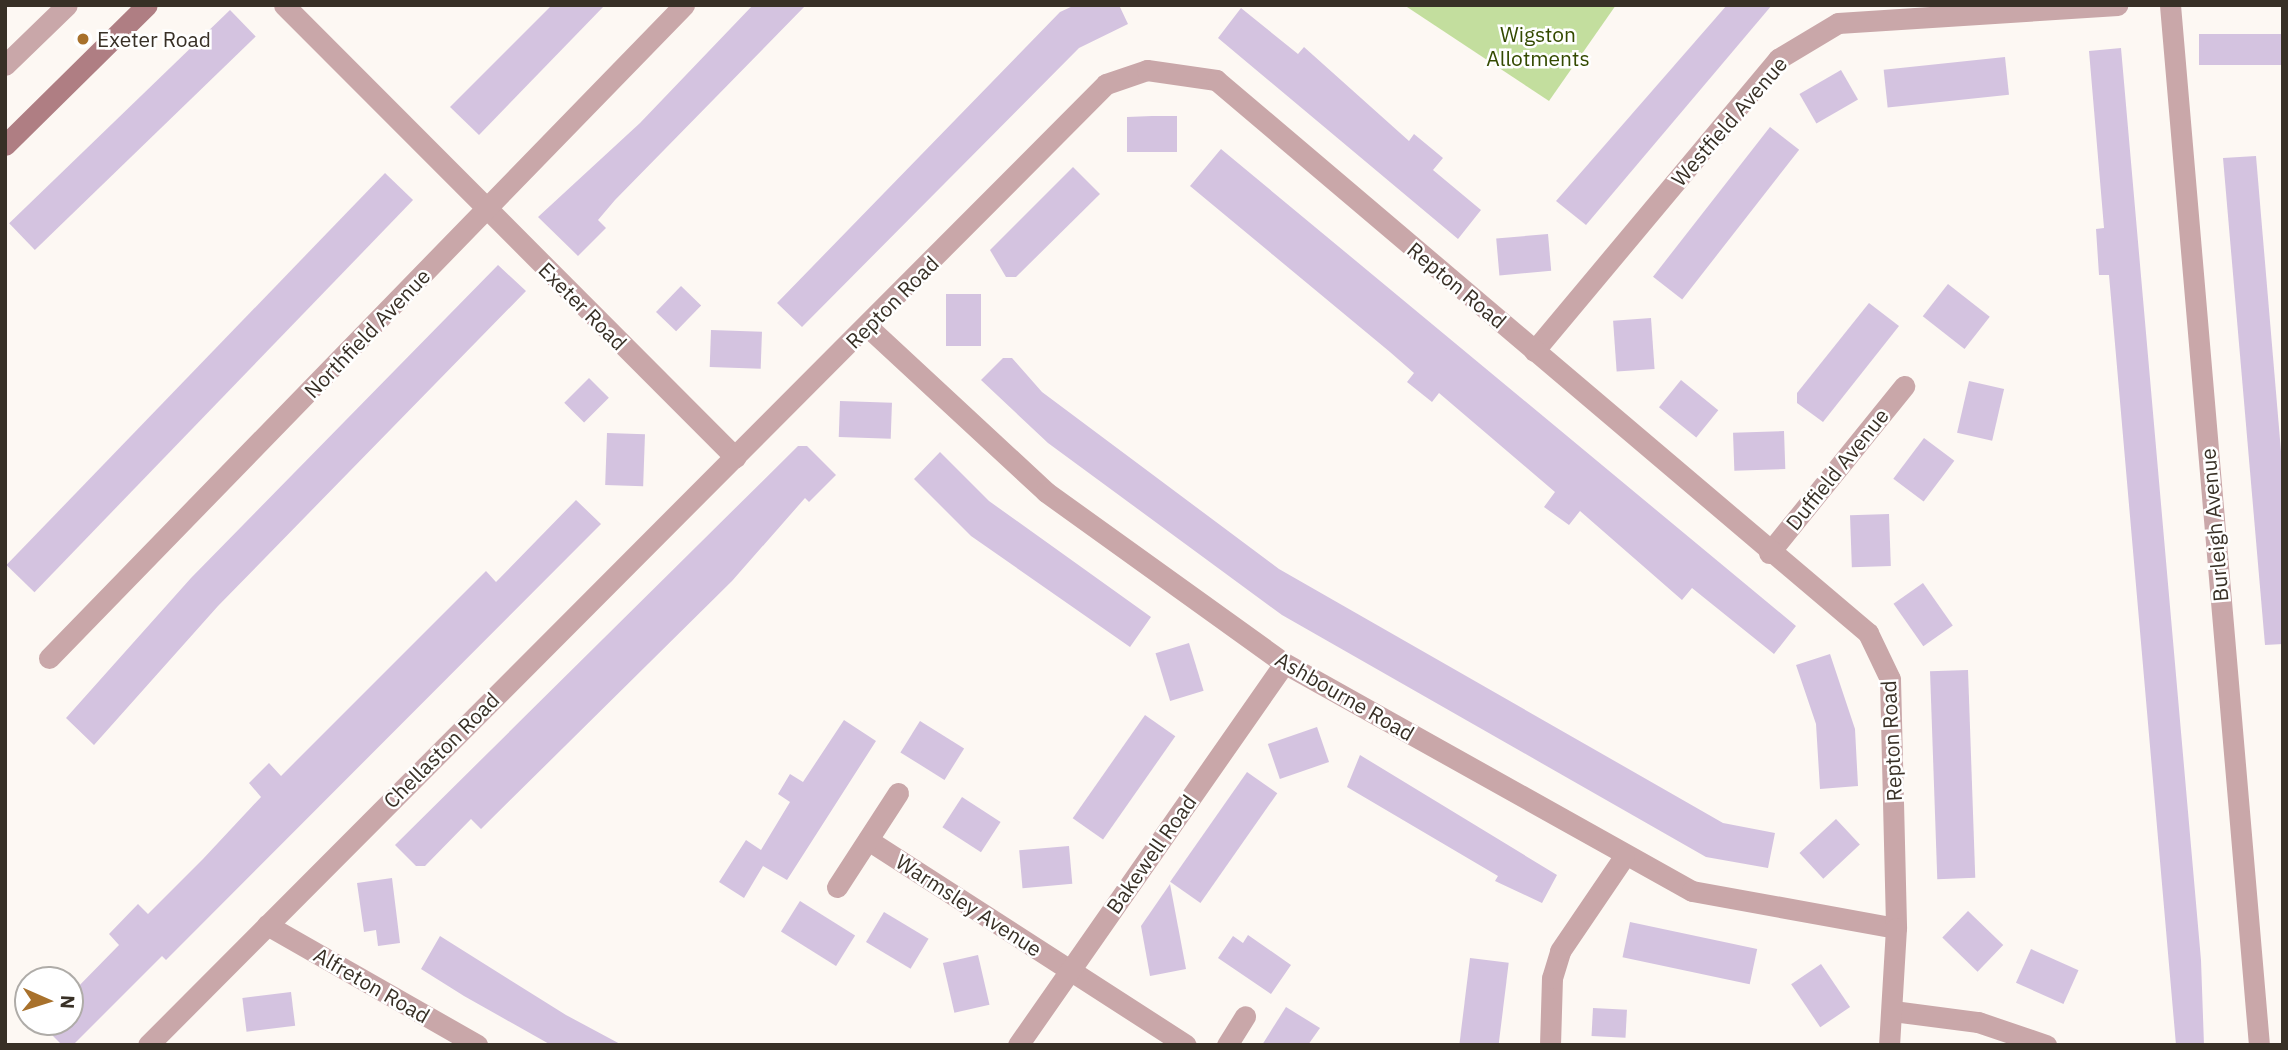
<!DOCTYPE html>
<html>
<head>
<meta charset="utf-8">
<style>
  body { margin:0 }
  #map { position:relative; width:2288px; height:1050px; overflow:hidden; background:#fdf8f3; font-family:"IBM Plex Sans",sans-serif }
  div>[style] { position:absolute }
  .green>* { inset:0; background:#c3de9e }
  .building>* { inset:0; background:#d4c3e0; transform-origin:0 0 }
  .street>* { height:21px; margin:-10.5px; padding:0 10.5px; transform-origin:10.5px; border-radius:10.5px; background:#c9a7a9 }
  .secondary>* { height:21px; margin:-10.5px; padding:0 10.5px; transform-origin:10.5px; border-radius:10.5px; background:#af7e83 }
  .dots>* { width:19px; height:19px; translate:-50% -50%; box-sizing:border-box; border:4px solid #fff; border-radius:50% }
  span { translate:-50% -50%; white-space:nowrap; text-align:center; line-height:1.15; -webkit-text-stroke:5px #fff; paint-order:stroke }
  .park-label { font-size:21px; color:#344a01 }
  .poi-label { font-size:21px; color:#383026 }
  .left { translate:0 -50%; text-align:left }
  .street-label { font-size:21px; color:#383026 }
  .frame { position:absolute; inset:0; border:7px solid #383026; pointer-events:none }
  .north { position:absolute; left:14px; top:966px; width:70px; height:70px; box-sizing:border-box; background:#fff; border:2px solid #afaca8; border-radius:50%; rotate:93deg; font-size:19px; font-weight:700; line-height:28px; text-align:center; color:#383026 }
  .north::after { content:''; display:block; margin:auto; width:24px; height:32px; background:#a8712c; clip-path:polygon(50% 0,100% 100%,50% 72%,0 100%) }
</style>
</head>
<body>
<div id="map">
  <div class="green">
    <div style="clip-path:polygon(1404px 5px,1616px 5px,1549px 101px)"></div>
  </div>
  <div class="building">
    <div style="clip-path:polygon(552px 5px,605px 5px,479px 135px,450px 107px)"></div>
    <div style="clip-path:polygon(753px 5px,806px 5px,615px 200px,598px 220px,606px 228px,578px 256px,538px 217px,640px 123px)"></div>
    <div style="clip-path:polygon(1075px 5px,1119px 5px,1128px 24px,1079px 48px,802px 327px,777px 303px,1060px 12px)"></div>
    <div style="clip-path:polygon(1727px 5px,1772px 5px,1586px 225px,1556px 201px)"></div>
    <div style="clip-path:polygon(1241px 8px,1298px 54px,1304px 47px,1409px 141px,1414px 134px,1443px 158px,1433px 170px,1481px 210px,1458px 239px,1218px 38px)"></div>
    <div style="left:230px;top:10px;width:37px;height:307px;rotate:46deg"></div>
    <div style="left:2283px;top:34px;width:31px;height:84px;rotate:90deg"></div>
    <div style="clip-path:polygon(2121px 48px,2201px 960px,2204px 1045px,2176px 1045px,2109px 275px,2099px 275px,2096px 229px,2104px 228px,2089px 51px)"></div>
    <div style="left:2005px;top:57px;width:38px;height:122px;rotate:84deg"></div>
    <div style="left:1841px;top:70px;width:34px;height:48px;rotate:60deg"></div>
    <div style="clip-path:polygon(1152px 116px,1177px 116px,1177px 152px,1127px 152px,1127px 117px)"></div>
    <div style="left:1770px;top:127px;width:37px;height:190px;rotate:38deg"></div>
    <div style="clip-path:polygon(1221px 149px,1796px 626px,1774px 654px,1692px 588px,1682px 600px,1580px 511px,1569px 525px,1544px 507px,1555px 492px,1439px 393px,1432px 402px,1407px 382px,1414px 373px,1390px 352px,1190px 186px)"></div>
    <div style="clip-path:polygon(2256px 156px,2283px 475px,2283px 644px,2265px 645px,2223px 158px)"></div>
    <div style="clip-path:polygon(1073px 167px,1100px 194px,1016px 277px,1006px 277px,990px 250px)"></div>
    <div style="left:385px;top:173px;width:39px;height:545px;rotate:44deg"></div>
    <div style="left:1548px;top:234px;width:37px;height:52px;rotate:85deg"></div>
    <div style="clip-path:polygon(498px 265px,526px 291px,218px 606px,94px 745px,66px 718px,191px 578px)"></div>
    <div style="left:1948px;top:284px;width:53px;height:41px;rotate:38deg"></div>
    <div style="left:681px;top:286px;width:28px;height:36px;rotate:44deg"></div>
    <div style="left:946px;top:294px;width:35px;height:52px"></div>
    <div style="clip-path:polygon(1869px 303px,1899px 326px,1823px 422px,1797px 403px,1797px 393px)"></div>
    <div style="left:1651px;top:318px;width:51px;height:38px;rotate:86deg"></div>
    <div style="left:711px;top:330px;width:51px;height:37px;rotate:2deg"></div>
    <div style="clip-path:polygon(1003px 358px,1012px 358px,1042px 392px,1279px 569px,1723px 823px,1775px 833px,1768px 868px,1706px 857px,1282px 615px,1048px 443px,981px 380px)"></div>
    <div style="left:589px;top:378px;width:28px;height:35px;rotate:45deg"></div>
    <div style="left:1681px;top:380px;width:48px;height:35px;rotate:39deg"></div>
    <div style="left:1969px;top:381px;width:36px;height:53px;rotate:13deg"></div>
    <div style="left:840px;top:401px;width:52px;height:36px;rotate:2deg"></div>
    <div style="left:1784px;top:431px;width:38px;height:51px;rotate:88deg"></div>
    <div style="left:607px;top:433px;width:38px;height:52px;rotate:2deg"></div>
    <div style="left:1924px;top:438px;width:38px;height:51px;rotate:37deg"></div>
    <div style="clip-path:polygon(798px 446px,807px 446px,836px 475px,809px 502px,805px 498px,732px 581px,481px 829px,471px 819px,425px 866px,416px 866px,395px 845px)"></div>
    <div style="clip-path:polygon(940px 452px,989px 501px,1151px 617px,1130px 647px,971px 536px,914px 479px)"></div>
    <div style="clip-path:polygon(576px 500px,601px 524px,166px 960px,162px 956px,73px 1045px,62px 1045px,39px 1022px,70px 1022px,70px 995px,119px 945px,109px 934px,138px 904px,148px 914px,203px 859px,261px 797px,249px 783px,269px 763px,281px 776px,486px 571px,496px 582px)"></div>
    <div style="left:1889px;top:514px;width:52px;height:39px;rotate:88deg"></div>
    <div style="left:1923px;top:583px;width:52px;height:36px;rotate:55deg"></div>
    <div style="left:1189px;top:643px;width:50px;height:35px;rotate:73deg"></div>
    <div style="clip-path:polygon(1830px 654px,1855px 729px,1858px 786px,1820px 789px,1816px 724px,1796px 665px)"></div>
    <div style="left:1968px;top:670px;width:208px;height:38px;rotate:88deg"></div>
    <div style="left:1145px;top:715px;width:37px;height:126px;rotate:35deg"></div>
    <div style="clip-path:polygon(844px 720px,876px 741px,787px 880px,763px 866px,744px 898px,719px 882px,746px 840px,761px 850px,790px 802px,778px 794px,790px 774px,803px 782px)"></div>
    <div style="left:920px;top:721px;width:52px;height:37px;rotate:32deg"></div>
    <div style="left:1317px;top:727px;width:37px;height:52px;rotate:71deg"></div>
    <div style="clip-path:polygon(1360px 755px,1557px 875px,1542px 903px,1495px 881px,1498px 876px,1347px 787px)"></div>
    <div style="left:1247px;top:772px;width:37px;height:134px;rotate:35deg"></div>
    <div style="left:962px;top:797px;width:46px;height:36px;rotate:33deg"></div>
    <div style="left:1836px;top:819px;width:35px;height:50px;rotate:47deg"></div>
    <div style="left:1069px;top:846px;width:38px;height:50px;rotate:85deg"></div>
    <div style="clip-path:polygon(392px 878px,400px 943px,378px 946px,376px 930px,364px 932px,357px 883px)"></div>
    <div style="clip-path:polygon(1170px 884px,1186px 969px,1150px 976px,1141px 926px)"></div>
    <div style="left:800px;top:901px;width:65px;height:36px;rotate:32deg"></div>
    <div style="left:1968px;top:911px;width:49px;height:37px;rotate:44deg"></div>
    <div style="left:884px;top:912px;width:52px;height:35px;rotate:31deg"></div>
    <div style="left:1630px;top:922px;width:130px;height:36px;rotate:12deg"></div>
    <div style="clip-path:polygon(1248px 935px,1291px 965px,1271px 994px,1218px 958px,1233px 936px,1243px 943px)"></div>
    <div style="clip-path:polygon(440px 936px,566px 1015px,622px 1045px,551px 1045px,464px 996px,421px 969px)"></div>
    <div style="left:2031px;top:949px;width:52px;height:37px;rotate:24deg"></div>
    <div style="left:978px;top:955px;width:51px;height:36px;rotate:77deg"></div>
    <div style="left:1470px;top:958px;width:39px;height:87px;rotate:7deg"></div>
    <div style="left:1821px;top:964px;width:52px;height:36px;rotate:56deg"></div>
    <div style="left:291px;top:992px;width:34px;height:49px;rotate:83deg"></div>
    <div style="clip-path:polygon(1286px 1007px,1320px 1028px,1308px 1045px,1262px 1045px)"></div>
    <div style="left:1593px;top:1008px;width:34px;height:28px;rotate:3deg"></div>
  </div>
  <div class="street">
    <div style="left:284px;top:5px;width:639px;rotate:45.06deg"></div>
    <div style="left:2170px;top:5px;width:1044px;rotate:85.11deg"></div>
    <div style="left:5px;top:65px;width:86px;rotate:-44.1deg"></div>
    <div style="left:868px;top:327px;width:243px;rotate:42.8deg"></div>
    <div style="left:1046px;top:492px;width:293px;rotate:35.7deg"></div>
    <div style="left:1284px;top:663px;width:467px;rotate:29.2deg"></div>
    <div style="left:1692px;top:891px;width:207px;rotate:10.3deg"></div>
    <div style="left:1534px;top:351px;width:381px;rotate:-50.1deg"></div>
    <div style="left:1778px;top:59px;width:70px;rotate:-31deg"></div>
    <div style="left:1838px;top:23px;width:280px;rotate:-3.7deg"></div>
    <div style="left:1769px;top:553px;width:215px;rotate:-51deg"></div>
    <div style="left:49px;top:658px;width:911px;rotate:-45.8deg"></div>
    <div style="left:868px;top:840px;width:378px;rotate:32.8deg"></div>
    <div style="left:837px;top:887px;width:112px;rotate:-57deg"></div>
    <div style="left:267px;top:925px;width:242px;rotate:29.7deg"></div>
    <div style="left:1893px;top:1011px;width:86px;rotate:7.4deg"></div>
    <div style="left:1978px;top:1022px;width:72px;rotate:18.7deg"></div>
    <div style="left:148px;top:1045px;width:1357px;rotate:-45.09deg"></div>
    <div style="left:1106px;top:84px;width:43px;rotate:-18.9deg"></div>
    <div style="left:1147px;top:70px;width:70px;rotate:8.2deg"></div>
    <div style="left:1216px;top:80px;width:855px;rotate:40.3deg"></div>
    <div style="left:1868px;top:633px;width:51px;rotate:64.4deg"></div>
    <div style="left:1890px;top:679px;width:249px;rotate:88.6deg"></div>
    <div style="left:1896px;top:928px;width:117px;rotate:93.4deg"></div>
    <div style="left:1018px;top:1045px;width:465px;rotate:-55.1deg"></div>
    <div style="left:1227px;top:1045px;width:34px;rotate:-58deg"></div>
    <div style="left:1550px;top:1045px;width:67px;rotate:-88.3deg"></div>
    <div style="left:1552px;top:978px;width:28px;rotate:-73deg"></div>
    <div style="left:1560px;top:951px;width:114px;rotate:-55.8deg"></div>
  </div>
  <div class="secondary">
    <div style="left:5px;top:145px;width:199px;rotate:-44.6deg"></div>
  </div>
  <div class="dots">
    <div style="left:83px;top:39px;background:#a8712c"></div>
  </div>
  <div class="park-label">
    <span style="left:1538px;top:46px">Wigston<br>Allotments</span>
  </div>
  <div class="poi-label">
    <span class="left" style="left:97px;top:39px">Exeter Road</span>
  </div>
  <div class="street-label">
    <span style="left:1729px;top:121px;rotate:-49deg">Westfield Avenue</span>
    <span style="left:1457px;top:285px;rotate:40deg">Repton Road</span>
    <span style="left:892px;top:302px;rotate:-45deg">Repton Road</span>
    <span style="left:583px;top:306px;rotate:45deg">Exeter Road</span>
    <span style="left:367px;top:333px;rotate:-46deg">Northfield Avenue</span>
    <span style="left:1837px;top:469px;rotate:-51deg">Duffield Avenue</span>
    <span style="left:2214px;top:525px;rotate:-95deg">Burleigh Avenue</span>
    <span style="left:1345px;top:696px;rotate:30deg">Ashbourne Road</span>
    <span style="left:1891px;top:741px;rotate:-93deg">Repton Road</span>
    <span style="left:441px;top:750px;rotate:-45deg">Chellaston Road</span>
    <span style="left:1151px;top:854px;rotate:-55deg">Bakewell Road</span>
    <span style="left:969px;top:905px;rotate:33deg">Warmsley Avenue</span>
    <span style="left:372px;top:985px;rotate:30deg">Alfreton Road</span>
  </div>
  <div class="frame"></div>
  <div class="north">N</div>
</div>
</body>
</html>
